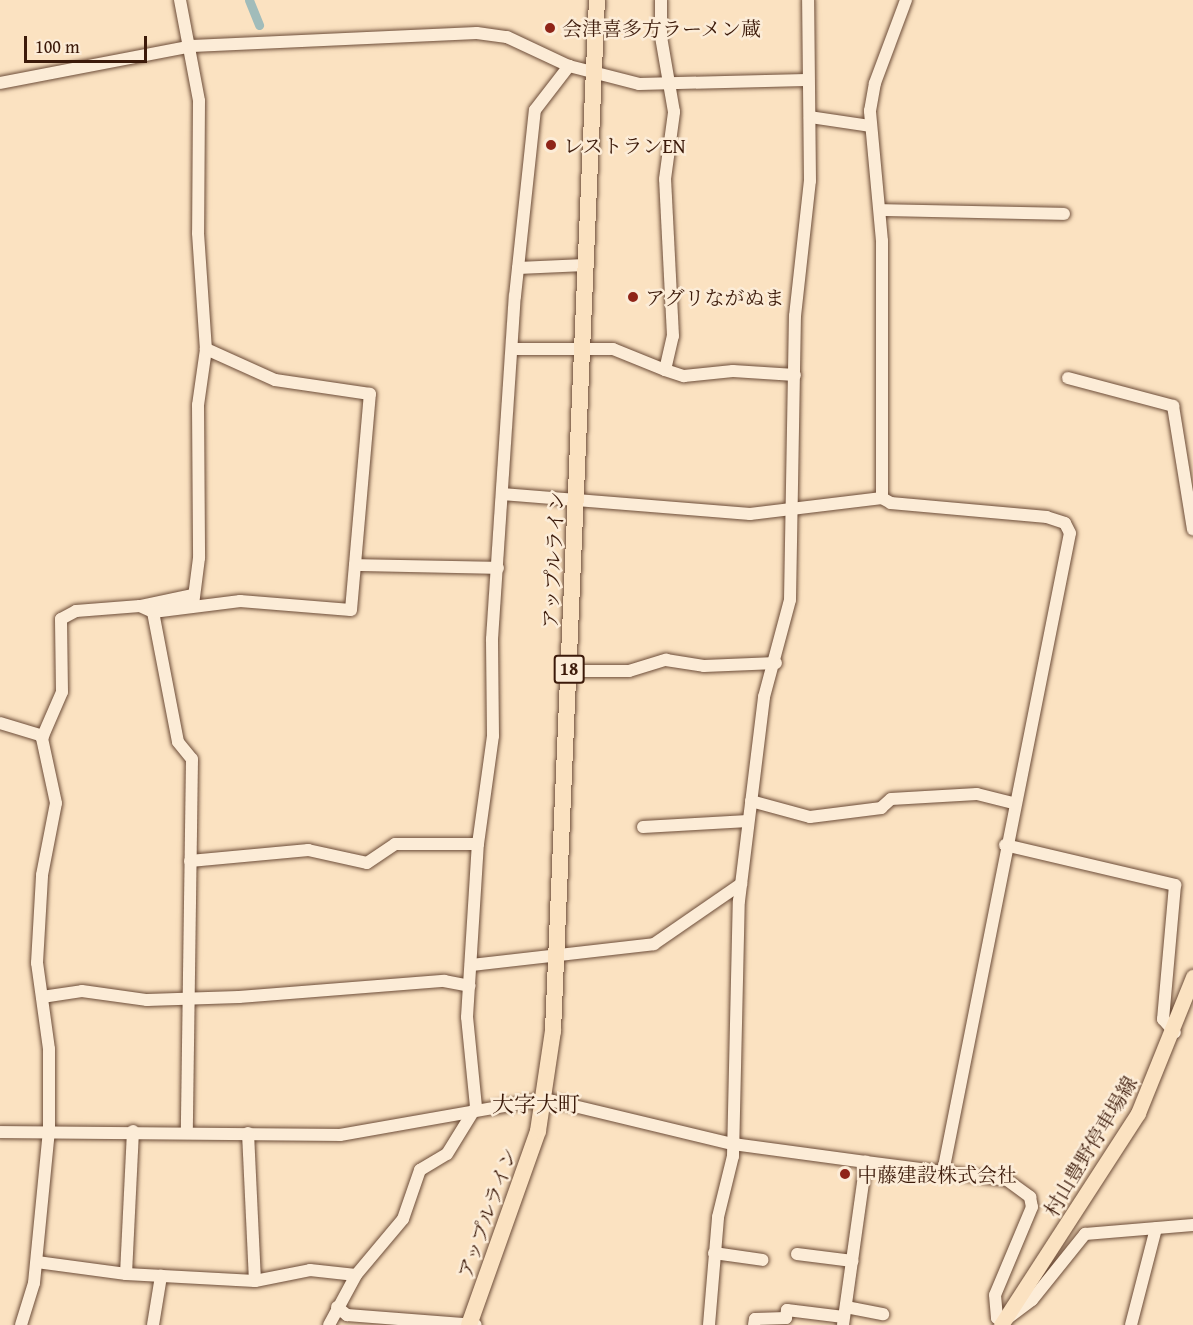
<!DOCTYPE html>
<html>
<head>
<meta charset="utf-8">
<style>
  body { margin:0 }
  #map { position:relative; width:1193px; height:1325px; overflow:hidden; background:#fbe2c1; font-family:"Gentium Book Plus","Noto Serif JP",serif }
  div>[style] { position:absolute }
  .canal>* { height:9px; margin:-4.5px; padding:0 4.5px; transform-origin:4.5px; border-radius:4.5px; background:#a1bcba }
  .roads { filter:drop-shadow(0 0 2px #6c4c38) drop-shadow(0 0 2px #6c4c38) }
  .minor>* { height:12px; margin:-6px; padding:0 6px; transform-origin:6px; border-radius:6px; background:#fcecd7 }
  .major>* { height:15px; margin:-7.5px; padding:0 7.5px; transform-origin:7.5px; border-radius:7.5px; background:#fbe2c1 }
  .highway>* { height:16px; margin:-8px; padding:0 8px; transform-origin:8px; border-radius:8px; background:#fbe2c1 }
  .dots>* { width:16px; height:16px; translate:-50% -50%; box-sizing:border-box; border:3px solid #fcecd7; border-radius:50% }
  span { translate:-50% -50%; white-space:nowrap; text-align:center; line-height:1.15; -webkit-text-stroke:5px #fcecd7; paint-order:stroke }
  .shield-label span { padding:2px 4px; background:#fcecd7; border:2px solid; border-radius:4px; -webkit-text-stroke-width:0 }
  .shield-label { font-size:18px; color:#3c1a0a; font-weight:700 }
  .poi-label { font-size:20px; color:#3c1a0a }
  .left { translate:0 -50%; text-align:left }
  .street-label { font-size:20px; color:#3c1a0a }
  .quarter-label { font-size:22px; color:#3c1a0a }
  .scale { position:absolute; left:24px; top:36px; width:123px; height:27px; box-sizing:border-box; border:3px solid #3c1a0a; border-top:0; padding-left:8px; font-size:18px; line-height:21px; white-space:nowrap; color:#3c1a0a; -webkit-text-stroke:4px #fcecd7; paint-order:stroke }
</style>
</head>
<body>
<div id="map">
  <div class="canal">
    <div style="left:249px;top:0;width:27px;rotate:68deg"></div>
  </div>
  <div class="roads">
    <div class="minor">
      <div style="left:180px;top:0;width:103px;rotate:79.3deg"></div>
      <div style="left:199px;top:101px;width:132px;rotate:90.4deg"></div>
      <div style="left:198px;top:233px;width:116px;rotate:86.1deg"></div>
      <div style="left:206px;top:349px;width:57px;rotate:98.1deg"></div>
      <div style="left:198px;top:405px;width:153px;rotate:89.6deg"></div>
      <div style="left:199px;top:558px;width:47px;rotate:97.3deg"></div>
      <div style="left:0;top:83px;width:196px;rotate:-10.9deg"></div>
      <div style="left:192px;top:46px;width:285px;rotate:-2.6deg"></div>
      <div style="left:477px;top:33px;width:30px;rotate:8deg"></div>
      <div style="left:507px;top:37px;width:68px;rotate:25.1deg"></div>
      <div style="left:569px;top:66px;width:72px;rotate:14.4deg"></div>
      <div style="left:639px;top:84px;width:167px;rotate:-1.4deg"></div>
      <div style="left:810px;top:117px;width:61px;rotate:8.5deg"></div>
      <div style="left:880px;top:210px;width:184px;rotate:1.2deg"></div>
      <div style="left:518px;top:268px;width:67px;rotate:-2.6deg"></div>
      <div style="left:514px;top:349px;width:99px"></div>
      <div style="left:613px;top:349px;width:56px;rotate:22deg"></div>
      <div style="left:665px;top:370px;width:35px;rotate:-77deg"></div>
      <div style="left:673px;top:336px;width:157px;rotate:-92.9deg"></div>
      <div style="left:665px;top:179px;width:68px;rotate:-82.3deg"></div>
      <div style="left:674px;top:112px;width:76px;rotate:-99.8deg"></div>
      <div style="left:661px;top:37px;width:37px;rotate:-90deg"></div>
      <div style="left:665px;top:370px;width:20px;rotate:18deg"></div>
      <div style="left:684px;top:376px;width:49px;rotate:-5.8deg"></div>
      <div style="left:733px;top:371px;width:62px;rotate:3.7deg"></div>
      <div style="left:1068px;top:378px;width:109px;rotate:14.9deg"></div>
      <div style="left:1173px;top:406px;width:125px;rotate:80.8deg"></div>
      <div style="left:502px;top:494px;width:249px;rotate:4.6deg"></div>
      <div style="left:750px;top:514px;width:133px;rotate:-6.9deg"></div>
      <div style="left:355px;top:565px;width:143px;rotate:1.2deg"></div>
      <div style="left:140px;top:606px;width:53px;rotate:-11.9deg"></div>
      <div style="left:153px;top:612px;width:132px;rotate:79.1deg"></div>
      <div style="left:178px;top:742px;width:22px;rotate:51deg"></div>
      <div style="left:192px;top:759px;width:372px;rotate:90.8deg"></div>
      <div style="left:569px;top:671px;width:60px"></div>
      <div style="left:629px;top:671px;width:39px;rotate:-17deg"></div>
      <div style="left:666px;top:660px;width:38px;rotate:9deg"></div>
      <div style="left:704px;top:666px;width:72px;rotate:-2.4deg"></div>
      <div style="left:0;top:723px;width:45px;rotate:16.8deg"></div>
      <div style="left:751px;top:801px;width:61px;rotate:15.2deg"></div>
      <div style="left:810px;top:817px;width:72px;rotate:-7.2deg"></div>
      <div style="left:881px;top:808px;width:13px;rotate:-42deg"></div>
      <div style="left:891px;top:799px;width:86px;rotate:-3.3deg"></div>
      <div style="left:977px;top:794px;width:37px;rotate:14deg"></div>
      <div style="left:643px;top:827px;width:105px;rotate:-3.3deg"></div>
      <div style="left:1005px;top:845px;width:175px;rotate:13.2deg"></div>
      <div style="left:1175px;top:885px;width:135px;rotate:95.1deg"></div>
      <div style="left:1163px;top:1019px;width:18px;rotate:49deg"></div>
      <div style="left:190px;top:861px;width:119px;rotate:-5.3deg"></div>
      <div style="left:308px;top:850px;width:60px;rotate:12.4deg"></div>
      <div style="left:367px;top:863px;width:34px;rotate:-34deg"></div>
      <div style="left:395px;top:844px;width:83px"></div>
      <div style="left:471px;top:965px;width:184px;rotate:-6.5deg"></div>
      <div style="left:654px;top:944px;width:106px;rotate:-34.6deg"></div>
      <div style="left:42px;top:997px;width:40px;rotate:-8.5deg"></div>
      <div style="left:82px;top:991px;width:66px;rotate:7.9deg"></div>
      <div style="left:147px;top:1000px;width:92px;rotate:-1.9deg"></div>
      <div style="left:239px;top:997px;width:206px;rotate:-4.5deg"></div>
      <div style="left:444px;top:981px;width:26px;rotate:11deg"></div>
      <div style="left:133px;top:1131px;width:143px;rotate:92.8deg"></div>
      <div style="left:126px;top:1274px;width:129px;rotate:3.1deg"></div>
      <div style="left:255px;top:1281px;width:56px;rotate:-11.3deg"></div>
      <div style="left:310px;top:1270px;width:46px;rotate:6.2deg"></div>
      <div style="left:0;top:1132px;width:340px;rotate:0.5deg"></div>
      <div style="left:340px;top:1135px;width:208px;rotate:-10deg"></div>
      <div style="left:545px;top:1099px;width:193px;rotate:13.5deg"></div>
      <div style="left:733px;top:1144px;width:134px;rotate:7.7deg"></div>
      <div style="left:248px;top:1133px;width:148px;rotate:87.3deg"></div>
      <div style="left:943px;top:1172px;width:64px;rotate:7.1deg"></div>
      <div style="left:1007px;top:1180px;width:29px;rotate:36deg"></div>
      <div style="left:1030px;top:1197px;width:10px;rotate:79deg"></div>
      <div style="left:1032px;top:1207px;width:95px;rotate:112.8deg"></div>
      <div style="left:995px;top:1295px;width:23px;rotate:85deg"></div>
      <div style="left:997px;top:1318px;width:8px;rotate:23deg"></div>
      <div style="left:1004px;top:1321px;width:35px;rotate:-37deg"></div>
      <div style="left:1032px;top:1300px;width:85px;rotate:-51.2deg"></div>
      <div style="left:1085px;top:1234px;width:108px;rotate:-4.8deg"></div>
      <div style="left:714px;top:1253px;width:49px;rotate:8.1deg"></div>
      <div style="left:797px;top:1254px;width:56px;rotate:7.1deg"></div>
      <div style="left:37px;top:1262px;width:90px;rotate:7.7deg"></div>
      <div style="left:337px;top:1307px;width:13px;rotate:39deg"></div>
      <div style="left:347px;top:1315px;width:129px;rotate:4.4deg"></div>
      <div style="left:846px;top:1307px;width:38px;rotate:11deg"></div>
      <div style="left:21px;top:1325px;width:44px;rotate:-72.8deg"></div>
      <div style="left:34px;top:1283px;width:153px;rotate:-84.4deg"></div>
      <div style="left:49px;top:1131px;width:82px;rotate:-90deg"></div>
      <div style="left:49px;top:1049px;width:87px;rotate:-97.9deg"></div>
      <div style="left:37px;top:963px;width:88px;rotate:-86.7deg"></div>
      <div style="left:42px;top:875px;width:73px;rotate:-79deg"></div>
      <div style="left:56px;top:803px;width:66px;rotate:-102.2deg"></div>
      <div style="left:42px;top:738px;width:50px;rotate:-66.5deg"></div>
      <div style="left:62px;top:692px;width:73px;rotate:-90.8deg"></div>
      <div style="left:61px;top:619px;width:17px;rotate:-28deg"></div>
      <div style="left:76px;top:611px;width:64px;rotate:-4.5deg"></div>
      <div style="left:140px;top:606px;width:14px;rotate:25deg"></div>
      <div style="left:153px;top:612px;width:88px;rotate:-7.2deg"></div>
      <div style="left:240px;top:601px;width:111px;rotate:4.6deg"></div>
      <div style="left:351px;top:610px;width:217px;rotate:-85deg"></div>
      <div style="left:370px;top:394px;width:96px;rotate:-171.6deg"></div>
      <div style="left:275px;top:380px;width:76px;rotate:-155.8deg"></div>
      <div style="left:153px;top:1325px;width:50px;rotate:-80.7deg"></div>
      <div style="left:329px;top:1325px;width:57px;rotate:-61.6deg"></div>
      <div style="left:356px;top:1275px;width:73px;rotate:-50deg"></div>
      <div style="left:403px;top:1219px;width:52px;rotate:-70.9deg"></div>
      <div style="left:420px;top:1170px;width:31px;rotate:-31deg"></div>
      <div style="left:447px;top:1154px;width:55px;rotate:-58.3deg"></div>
      <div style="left:476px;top:1107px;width:90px;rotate:-95.7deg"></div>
      <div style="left:467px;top:1017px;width:173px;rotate:-86.4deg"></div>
      <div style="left:478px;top:844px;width:109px;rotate:-82.1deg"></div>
      <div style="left:493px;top:736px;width:97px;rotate:-90.6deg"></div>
      <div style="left:492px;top:639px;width:344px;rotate:-86.2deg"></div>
      <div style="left:515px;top:296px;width:187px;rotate:-83.9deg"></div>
      <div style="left:535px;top:110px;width:56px;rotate:-52.3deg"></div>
      <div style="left:709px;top:1325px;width:108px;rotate:-85.2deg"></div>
      <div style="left:718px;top:1217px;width:63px;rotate:-76.2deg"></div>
      <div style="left:733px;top:1156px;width:255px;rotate:-88.7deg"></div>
      <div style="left:739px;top:901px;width:206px;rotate:-83deg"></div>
      <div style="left:764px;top:697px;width:100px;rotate:-75deg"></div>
      <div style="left:790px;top:600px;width:284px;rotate:-89deg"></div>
      <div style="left:795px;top:316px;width:136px;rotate:-83.7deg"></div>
      <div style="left:810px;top:181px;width:181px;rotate:-90.6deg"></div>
      <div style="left:754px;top:1325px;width:6px;rotate:-81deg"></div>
      <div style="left:755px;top:1319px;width:31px;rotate:-2deg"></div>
      <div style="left:786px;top:1318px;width:8px;rotate:-83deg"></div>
      <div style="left:787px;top:1310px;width:57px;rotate:7deg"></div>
      <div style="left:843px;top:1325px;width:165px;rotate:-82deg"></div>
      <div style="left:866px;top:1162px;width:78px;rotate:7.4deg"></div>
      <div style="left:943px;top:1172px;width:651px;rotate:-78.76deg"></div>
      <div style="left:1070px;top:533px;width:11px;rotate:-117deg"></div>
      <div style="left:1065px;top:523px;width:19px;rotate:-162deg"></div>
      <div style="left:1047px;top:517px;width:157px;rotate:-174.9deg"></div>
      <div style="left:891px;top:503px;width:10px;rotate:-151deg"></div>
      <div style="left:882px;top:498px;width:257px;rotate:-90deg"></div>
      <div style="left:882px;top:241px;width:131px;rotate:-95.3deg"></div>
      <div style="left:870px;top:111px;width:28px;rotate:-80deg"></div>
      <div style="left:875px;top:83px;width:89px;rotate:-69.5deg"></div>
      <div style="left:1131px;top:1325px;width:100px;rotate:-75.5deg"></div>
    </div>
    <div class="major">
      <div style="left:1001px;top:1325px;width:252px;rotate:-57.1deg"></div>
      <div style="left:1138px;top:1113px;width:147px;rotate:-68deg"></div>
    </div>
    <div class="highway">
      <div style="left:469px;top:1325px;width:206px;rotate:-70.4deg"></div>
      <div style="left:538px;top:1131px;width:101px;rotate:-81.5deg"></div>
      <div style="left:553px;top:1031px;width:1032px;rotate:-87.56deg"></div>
    </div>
  </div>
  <div class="dots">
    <div style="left:550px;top:28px;background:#8f2418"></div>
    <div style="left:551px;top:145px;background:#8f2418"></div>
    <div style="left:633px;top:297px;background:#8f2418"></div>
    <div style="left:845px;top:1174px;background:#8f2418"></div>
  </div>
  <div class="shield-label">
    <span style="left:569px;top:669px">18</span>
  </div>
  <div class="poi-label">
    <span class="left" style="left:562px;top:28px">会津喜多方ラーメン蔵</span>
    <span class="left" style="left:563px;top:145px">レストランEN</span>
    <span class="left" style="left:645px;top:297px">アグリながぬま</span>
    <span class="left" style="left:857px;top:1174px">中藤建設株式会社</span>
  </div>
  <div class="street-label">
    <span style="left:553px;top:560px;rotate:-87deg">アップルライン</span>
    <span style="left:1090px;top:1146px;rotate:-59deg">村山豊野停車場線</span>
    <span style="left:487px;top:1213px;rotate:-70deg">アップルライン</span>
  </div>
  <div class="quarter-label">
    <span style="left:536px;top:1105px">大字大町</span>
  </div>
  <div class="scale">100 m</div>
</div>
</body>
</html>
